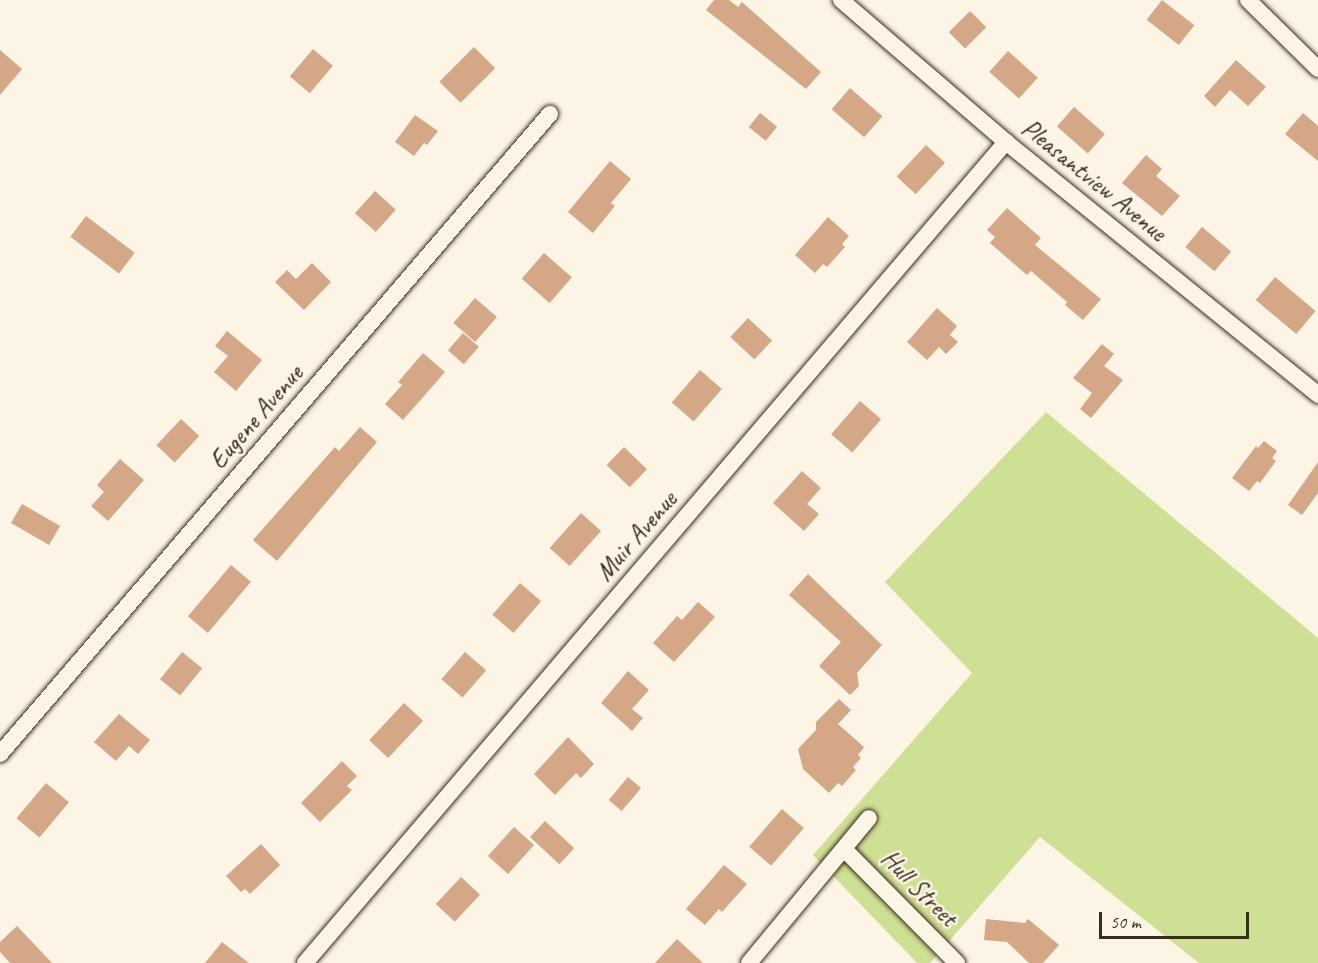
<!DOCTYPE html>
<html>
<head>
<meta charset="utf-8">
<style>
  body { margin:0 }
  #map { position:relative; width:1318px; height:963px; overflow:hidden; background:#fcf5e5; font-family:Caveat,sans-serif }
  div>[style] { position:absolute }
  .green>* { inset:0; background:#cee094 }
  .building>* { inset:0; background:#d4a886; transform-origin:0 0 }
  .roads { filter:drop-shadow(0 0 2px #3b2a1e) drop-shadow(0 0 2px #3b2a1e) }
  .minor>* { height:16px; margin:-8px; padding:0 8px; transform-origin:8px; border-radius:8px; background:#fcf5e5 }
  span { translate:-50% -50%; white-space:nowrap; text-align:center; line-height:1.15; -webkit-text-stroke:5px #fcf5e5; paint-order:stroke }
  .street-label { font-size:26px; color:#3b2a1e }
  .scale { position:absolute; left:1099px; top:912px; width:150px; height:27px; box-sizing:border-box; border:3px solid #3b2a1e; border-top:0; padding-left:8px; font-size:18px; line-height:21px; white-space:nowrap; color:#3b2a1e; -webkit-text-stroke:4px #fcf5e5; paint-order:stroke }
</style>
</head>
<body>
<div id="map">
  <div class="green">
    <div style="clip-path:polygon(1046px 412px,1318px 638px,1318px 963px,1199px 963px,1040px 837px,930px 963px,917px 963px,813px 855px,972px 673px,885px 582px)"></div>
  </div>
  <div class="building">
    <div style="clip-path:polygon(714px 0,729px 0,738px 7px,742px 2px,821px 72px,806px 89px,706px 10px)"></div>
    <div style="left:1162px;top:0;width:41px;height:25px;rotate:38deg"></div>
    <div style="left:970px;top:11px;width:23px;height:30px;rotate:45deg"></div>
    <div style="left:474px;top:47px;width:30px;height:49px;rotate:45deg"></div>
    <div style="left:313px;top:49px;width:26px;height:36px;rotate:40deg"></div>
    <div style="clip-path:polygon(0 50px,22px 69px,0 95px)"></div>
    <div style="left:1008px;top:51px;width:40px;height:28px;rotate:42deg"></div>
    <div style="clip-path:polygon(1236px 60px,1266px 87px,1248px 106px,1230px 90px,1215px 107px,1204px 96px)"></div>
    <div style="left:850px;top:88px;width:43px;height:28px;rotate:41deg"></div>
    <div style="left:1074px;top:107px;width:41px;height:26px;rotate:41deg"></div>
    <div style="left:760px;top:113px;width:22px;height:18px;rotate:39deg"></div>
    <div style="clip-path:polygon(1303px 113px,1318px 126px,1318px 161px,1285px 134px)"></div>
    <div style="clip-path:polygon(415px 115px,438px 131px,427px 145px,424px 143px,414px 156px,395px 142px)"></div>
    <div style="left:926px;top:145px;width:26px;height:43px;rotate:43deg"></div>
    <div style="clip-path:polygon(1146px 155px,1162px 169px,1156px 176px,1180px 196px,1162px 216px,1122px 183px)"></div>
    <div style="clip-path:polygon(610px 161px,631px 179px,611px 203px,615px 206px,593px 233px,568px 212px)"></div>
    <div style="left:375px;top:191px;width:28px;height:30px;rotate:42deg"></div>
    <div style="clip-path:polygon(1007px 208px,1041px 238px,1035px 245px,1101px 299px,1083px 320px,1065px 305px,1067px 302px,1031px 271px,1027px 275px,990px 243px,995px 237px,987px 230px)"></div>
    <div style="left:86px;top:216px;width:61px;height:26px;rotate:37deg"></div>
    <div style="clip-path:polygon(828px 217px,849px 236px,842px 244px,845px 247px,827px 267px,823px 264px,815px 273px,795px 255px)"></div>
    <div style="left:1202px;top:227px;width:38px;height:26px;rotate:40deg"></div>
    <div style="left:544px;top:253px;width:37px;height:34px;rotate:41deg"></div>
    <div style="clip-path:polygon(312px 263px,331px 282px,304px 310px,275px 282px,287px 270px,296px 279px)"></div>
    <div style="left:1275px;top:277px;width:53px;height:30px;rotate:40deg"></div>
    <div style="left:475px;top:298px;width:29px;height:33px;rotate:41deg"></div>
    <div style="clip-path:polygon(937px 308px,957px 326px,950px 335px,958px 342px,946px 354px,939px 347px,927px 360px,907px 342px)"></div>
    <div style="left:748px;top:318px;width:33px;height:26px;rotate:43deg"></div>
    <div style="clip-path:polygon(227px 331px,262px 360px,236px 391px,214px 372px,228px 356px,215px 346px)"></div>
    <div style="left:463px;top:333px;width:21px;height:23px;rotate:41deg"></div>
    <div style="clip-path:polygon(1102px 344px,1114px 354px,1104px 366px,1123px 380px,1091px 418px,1080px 409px,1092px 393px,1073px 378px)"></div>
    <div style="clip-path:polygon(423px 353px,445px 372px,403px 420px,385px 404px,402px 385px,398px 382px)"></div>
    <div style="left:700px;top:370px;width:29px;height:43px;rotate:41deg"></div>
    <div style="left:860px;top:401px;width:28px;height:44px;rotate:41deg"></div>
    <div style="left:181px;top:419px;width:25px;height:36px;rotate:43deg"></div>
    <div style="clip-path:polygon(360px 427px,377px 442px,277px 561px,253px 540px,335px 447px,339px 451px)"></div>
    <div style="clip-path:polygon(1264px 441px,1277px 451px,1272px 458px,1276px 461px,1260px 483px,1257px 481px,1249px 491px,1232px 478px,1256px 446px,1258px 448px)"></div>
    <div style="left:624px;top:447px;width:32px;height:25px;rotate:44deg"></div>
    <div style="clip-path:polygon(120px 459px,144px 480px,108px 521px,91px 506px,104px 492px,97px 485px)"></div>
    <div style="clip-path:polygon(1318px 462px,1318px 493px,1302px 515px,1288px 505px)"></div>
    <div style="clip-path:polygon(802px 471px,821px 488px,807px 504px,819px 514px,804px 531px,773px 503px)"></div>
    <div style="left:22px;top:504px;width:44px;height:22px;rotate:30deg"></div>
    <div style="left:581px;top:513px;width:27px;height:47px;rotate:42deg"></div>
    <div style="left:231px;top:565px;width:26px;height:67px;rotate:40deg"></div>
    <div style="clip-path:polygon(808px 574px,882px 645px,857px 673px,859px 686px,850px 695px,819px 666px,841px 642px,789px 595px)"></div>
    <div style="left:520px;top:583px;width:28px;height:42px;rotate:41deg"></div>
    <div style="clip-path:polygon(698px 602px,715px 617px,674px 662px,653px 643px,677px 616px,682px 620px)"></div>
    <div style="left:182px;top:652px;width:26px;height:35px;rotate:39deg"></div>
    <div style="left:465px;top:652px;width:28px;height:36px;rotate:41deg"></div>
    <div style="clip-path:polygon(628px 671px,649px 690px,632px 709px,643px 718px,632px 731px,601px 703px)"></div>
    <div style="clip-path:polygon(839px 699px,851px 710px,838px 724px,864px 747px,858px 755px,861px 758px,853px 767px,856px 770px,842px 786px,838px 783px,829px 793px,803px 769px,798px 749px,816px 730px,816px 722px)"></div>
    <div style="left:404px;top:703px;width:26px;height:51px;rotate:43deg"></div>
    <div style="clip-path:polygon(119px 714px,150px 740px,138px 754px,129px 746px,116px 761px,94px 742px)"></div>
    <div style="clip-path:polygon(568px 737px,594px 764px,581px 778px,576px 773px,555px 795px,534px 774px)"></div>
    <div style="clip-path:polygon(342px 761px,357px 776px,347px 786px,352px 790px,320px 822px,301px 803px)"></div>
    <div style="left:628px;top:777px;width:17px;height:30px;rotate:40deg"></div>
    <div style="left:46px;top:783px;width:30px;height:46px;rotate:40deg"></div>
    <div style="left:782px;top:809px;width:29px;height:50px;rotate:41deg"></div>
    <div style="left:545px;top:821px;width:40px;height:22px;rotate:43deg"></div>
    <div style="left:514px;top:827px;width:27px;height:39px;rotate:42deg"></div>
    <div style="clip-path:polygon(261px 844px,280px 865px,250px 894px,245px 889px,241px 892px,226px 876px)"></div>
    <div style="clip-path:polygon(724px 865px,747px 884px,722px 912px,719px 909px,705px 925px,686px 909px)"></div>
    <div style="left:461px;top:877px;width:26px;height:37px;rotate:43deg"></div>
    <div style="clip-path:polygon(986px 919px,1025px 923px,1028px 919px,1059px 945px,1043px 963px,1029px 963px,1007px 942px,984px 940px)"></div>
    <div style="clip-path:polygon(17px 926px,52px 963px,10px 963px,0 952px,0 942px)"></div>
    <div style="clip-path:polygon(677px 939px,703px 963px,655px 963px)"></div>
    <div style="clip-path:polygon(222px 942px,249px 963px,205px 963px)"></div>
  </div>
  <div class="roads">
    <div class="minor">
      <div style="left:841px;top:0;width:218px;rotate:40.7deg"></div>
      <div style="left:1006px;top:142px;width:402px;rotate:39deg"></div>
      <div style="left:1248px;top:0;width:98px;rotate:44.6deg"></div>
      <div style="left:0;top:754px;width:844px;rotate:-49.33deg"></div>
      <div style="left:844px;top:849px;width:161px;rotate:45.3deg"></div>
      <div style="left:305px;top:963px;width:1080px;rotate:-49.51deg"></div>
      <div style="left:749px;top:963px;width:188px;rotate:-50.4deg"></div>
    </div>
  </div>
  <div class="street-label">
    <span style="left:1094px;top:180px;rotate:39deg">Pleasantview Avenue</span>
    <span style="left:256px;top:417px;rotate:-49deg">Eugene Avenue</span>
    <span style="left:636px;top:536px;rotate:-49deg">Muir Avenue</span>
    <span style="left:919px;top:888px;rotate:45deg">Hull Street</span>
  </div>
  <div class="scale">50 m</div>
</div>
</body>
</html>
